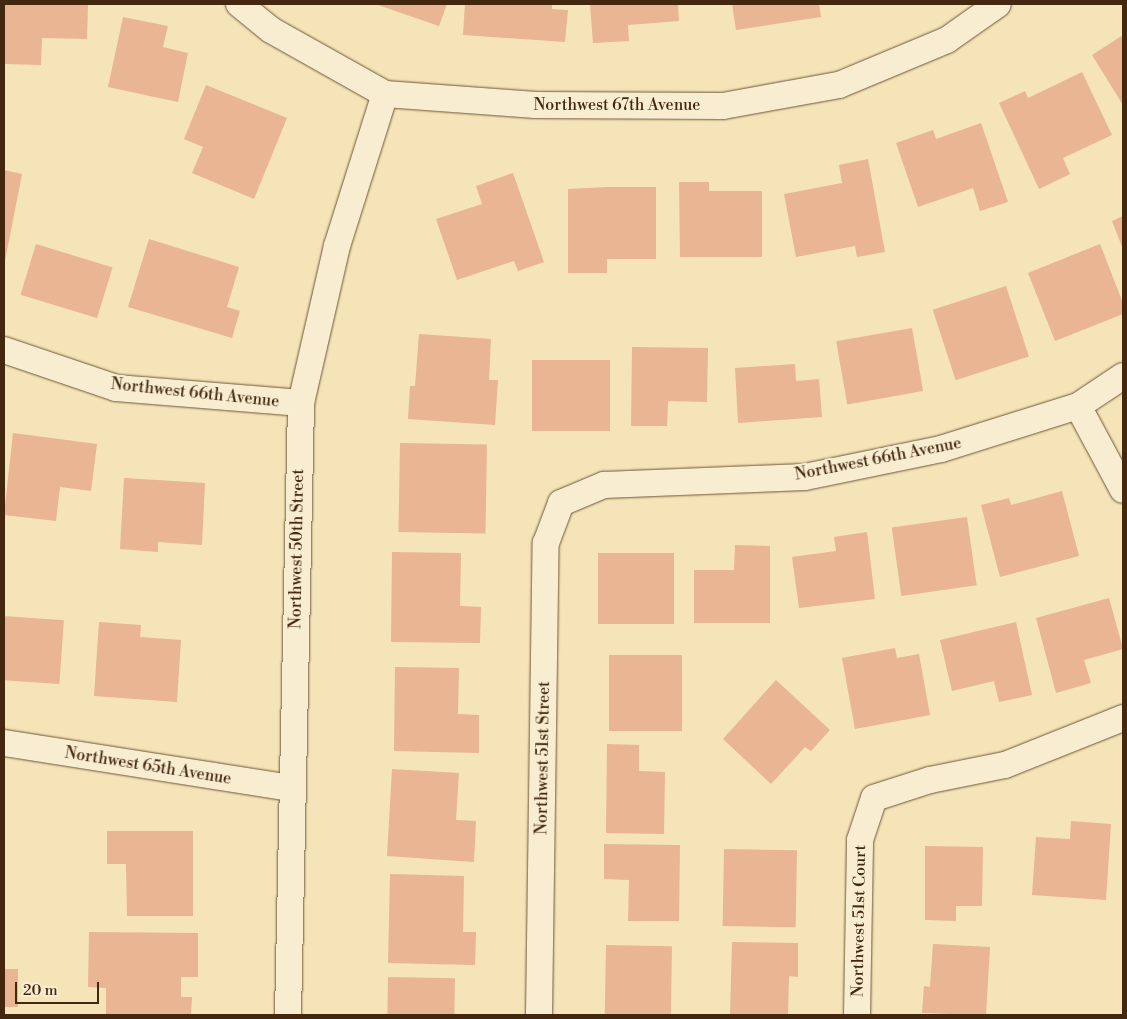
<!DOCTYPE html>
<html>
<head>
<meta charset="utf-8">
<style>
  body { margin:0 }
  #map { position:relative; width:1127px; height:1019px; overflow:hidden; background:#f4e4b8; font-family:"Libre Bodoni",serif }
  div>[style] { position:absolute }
  .building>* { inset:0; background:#e9b592; transform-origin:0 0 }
  .roads { filter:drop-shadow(0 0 1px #6f5638) drop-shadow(0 0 1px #6f5638) }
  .minor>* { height:26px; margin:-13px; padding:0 13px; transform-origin:13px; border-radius:13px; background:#f8edd1 }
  span { translate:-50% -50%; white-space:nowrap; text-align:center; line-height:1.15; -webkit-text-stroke:4px #f8edd1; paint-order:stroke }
  .street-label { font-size:16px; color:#43270e }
  .frame { position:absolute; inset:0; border:5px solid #43270e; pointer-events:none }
  .scale { position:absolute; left:15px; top:982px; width:84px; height:22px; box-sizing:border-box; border:2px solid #43270e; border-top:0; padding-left:6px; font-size:15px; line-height:18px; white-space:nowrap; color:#43270e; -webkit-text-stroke:4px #f8edd1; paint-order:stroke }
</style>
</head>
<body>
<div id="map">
  <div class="building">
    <div style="clip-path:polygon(4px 4px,88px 4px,87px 39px,42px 38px,41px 65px,4px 64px)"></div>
    <div style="clip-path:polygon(375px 4px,447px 4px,439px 26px)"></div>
    <div style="clip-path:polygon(465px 4px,552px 4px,552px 9px,568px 10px,565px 42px,463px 35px)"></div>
    <div style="clip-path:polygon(590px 4px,678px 4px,679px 21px,628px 25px,629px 41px,593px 43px)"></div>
    <div style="clip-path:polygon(732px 4px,819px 4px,821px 17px,736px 30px)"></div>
    <div style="clip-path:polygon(123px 17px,168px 26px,163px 47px,188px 53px,178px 102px,108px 87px)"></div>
    <div style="clip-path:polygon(1123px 35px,1123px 105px,1092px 55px)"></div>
    <div style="clip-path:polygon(1082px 72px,1112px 135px,1063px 158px,1070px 174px,1039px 189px,999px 103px,1025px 91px,1028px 98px)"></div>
    <div style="clip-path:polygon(206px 85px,287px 118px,254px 199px,192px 173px,203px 147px,184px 139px)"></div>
    <div style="clip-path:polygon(981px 123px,1008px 202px,980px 211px,973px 188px,918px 207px,896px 143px,933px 130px,936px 139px)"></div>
    <div style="clip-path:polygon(868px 159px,885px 252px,857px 257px,855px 246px,796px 257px,784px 194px,842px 183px,839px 165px)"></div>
    <div style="clip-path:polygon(4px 170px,22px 174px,5px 261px,4px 261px)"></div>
    <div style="clip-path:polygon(513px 173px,544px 262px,518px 271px,514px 261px,457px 280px,436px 219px,482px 204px,476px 186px)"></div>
    <div style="clip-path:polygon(679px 182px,709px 182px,709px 191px,762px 191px,762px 257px,680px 257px)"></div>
    <div style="clip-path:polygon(608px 187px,656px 187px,656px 259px,607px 259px,607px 273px,568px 273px,568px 189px)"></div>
    <div style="clip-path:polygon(1123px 216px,1123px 249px,1112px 221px)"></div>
    <div style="clip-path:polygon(149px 239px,239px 267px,227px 307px,240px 311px,232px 338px,128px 307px)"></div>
    <div style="left:36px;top:244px;width:80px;height:53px;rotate:17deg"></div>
    <div style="clip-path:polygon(1100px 244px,1123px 303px,1123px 314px,1055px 341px,1028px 273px)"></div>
    <div style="left:1006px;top:286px;width:74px;height:77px;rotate:72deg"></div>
    <div style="left:912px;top:328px;width:64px;height:77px;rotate:80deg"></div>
    <div style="clip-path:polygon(419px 334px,491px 339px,489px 380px,498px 380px,495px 425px,408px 419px,410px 386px,415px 386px)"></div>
    <div style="clip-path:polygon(632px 347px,708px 348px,707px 402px,668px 401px,667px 426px,631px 426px)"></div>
    <div style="left:532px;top:360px;width:78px;height:71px"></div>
    <div style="clip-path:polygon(795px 364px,796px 381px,819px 379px,822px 417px,738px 423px,735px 368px)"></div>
    <div style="clip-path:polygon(13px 433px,97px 444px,91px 491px,60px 487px,56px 521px,4px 515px)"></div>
    <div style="left:400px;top:443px;width:87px;height:89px;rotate:1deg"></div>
    <div style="clip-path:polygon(124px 478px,205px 483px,202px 545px,158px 542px,158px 552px,120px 549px)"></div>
    <div style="clip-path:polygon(1062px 491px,1079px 556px,1000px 577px,981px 505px,1009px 498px,1011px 505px)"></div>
    <div style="left:967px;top:517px;width:69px;height:76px;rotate:82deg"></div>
    <div style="clip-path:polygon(867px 532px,875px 599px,799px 608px,792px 557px,836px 551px,834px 537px)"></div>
    <div style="clip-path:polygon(735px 545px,770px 546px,770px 623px,694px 623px,694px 570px,734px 570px)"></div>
    <div style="clip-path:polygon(392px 552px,461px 553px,460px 606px,481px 607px,480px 643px,391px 642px)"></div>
    <div style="left:598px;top:553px;width:76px;height:71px"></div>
    <div style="clip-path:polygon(1109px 598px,1123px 649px,1084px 660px,1091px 683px,1056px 693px,1036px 618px)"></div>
    <div style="left:4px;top:616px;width:60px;height:64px;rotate:4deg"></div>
    <div style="clip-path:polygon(99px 622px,141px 625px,140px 637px,181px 640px,177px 702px,94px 696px)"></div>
    <div style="clip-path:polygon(1016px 622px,1032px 695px,999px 702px,994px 681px,952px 691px,940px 640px)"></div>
    <div style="clip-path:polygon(895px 648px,897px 658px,919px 654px,930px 715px,855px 729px,842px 658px)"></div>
    <div style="left:609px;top:655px;width:73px;height:76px"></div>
    <div style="clip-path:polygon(395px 667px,459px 668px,458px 714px,479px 715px,479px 753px,394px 751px)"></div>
    <div style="clip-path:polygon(776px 680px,830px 730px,811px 751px,805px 747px,771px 784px,723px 739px)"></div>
    <div style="clip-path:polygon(607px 744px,639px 745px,639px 771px,665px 772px,664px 834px,606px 833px)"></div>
    <div style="clip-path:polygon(392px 769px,459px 773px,456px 820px,476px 821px,474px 862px,387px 856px)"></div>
    <div style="clip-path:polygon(1071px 821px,1111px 824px,1106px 900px,1032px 895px,1036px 837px,1070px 839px)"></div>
    <div style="clip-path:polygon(107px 831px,193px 831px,193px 916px,127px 916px,126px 864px,107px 864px)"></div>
    <div style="clip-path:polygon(604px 844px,680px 845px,679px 921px,628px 921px,629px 880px,604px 879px)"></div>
    <div style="clip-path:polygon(925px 846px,983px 847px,982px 906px,956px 906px,956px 921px,925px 920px)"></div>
    <div style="left:724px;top:849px;width:73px;height:77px;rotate:1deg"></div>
    <div style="clip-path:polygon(390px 874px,464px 876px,463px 932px,476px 932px,475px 965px,388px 963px)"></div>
    <div style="clip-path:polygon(89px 932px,198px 933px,198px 977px,181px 977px,181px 997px,192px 997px,191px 1015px,106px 1015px,106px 988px,88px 987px)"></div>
    <div style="clip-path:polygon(732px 942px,798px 943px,798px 977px,789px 976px,788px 1015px,730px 1015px)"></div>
    <div style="clip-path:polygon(933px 944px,990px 947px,986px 1015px,922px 1013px,924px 986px,930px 987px)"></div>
    <div style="left:606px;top:945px;width:66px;height:69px;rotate:1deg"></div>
    <div style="left:4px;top:969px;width:14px;height:38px"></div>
    <div style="left:388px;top:977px;width:67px;height:38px;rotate:1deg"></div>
  </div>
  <div class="roads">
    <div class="minor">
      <div style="left:239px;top:4px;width:41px;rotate:39.1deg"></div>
      <div style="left:271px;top:30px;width:131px;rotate:29.3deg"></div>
      <div style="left:385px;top:94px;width:151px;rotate:4.2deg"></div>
      <div style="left:536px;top:105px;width:187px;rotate:0.3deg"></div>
      <div style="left:723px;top:106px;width:118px;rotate:-10.3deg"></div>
      <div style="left:839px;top:85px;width:117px;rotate:-22.6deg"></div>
      <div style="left:947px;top:40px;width:62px;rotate:-35.2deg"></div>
      <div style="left:4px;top:350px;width:118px;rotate:18.7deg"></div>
      <div style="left:116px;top:388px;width:186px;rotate:4.6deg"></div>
      <div style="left:1078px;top:406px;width:95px;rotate:61.8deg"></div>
      <div style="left:4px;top:743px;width:291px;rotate:8.9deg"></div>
      <div style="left:288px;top:1015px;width:612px;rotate:-88.78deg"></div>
      <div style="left:301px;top:403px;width:161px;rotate:-77.1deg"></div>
      <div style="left:337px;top:246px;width:159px;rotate:-72.5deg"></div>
      <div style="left:539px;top:1015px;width:472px;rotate:-89.2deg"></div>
      <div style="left:546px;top:543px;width:43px;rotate:-69.4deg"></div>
      <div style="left:561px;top:503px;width:47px;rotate:-22.7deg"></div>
      <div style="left:604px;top:485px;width:201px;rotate:-2.3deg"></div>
      <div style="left:805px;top:477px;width:139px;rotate:-11.6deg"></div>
      <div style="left:941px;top:449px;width:144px;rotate:-17.4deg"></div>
      <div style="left:1078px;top:406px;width:54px;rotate:-33.7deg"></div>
      <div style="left:857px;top:1015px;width:175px;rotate:-89deg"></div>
      <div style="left:860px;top:840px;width:44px;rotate:-71.6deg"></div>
      <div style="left:874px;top:798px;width:59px;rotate:-17.8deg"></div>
      <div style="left:930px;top:780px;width:76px;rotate:-11.3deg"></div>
      <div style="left:1005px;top:765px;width:127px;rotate:-21.7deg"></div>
    </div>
  </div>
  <div class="street-label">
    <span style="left:617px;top:105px">Northwest 67th Avenue</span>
    <span style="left:195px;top:393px;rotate:6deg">Northwest 66th Avenue</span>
    <span style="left:878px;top:459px;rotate:-11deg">Northwest 66th Avenue</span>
    <span style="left:297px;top:549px;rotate:-89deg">Northwest 50th Street</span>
    <span style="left:543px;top:758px;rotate:-89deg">Northwest 51st Street</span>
    <span style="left:148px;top:766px;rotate:9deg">Northwest 65th Avenue</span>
    <span style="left:859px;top:921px;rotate:-89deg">Northwest 51st Court</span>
  </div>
  <div class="frame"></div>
  <div class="scale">20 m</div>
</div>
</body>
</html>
